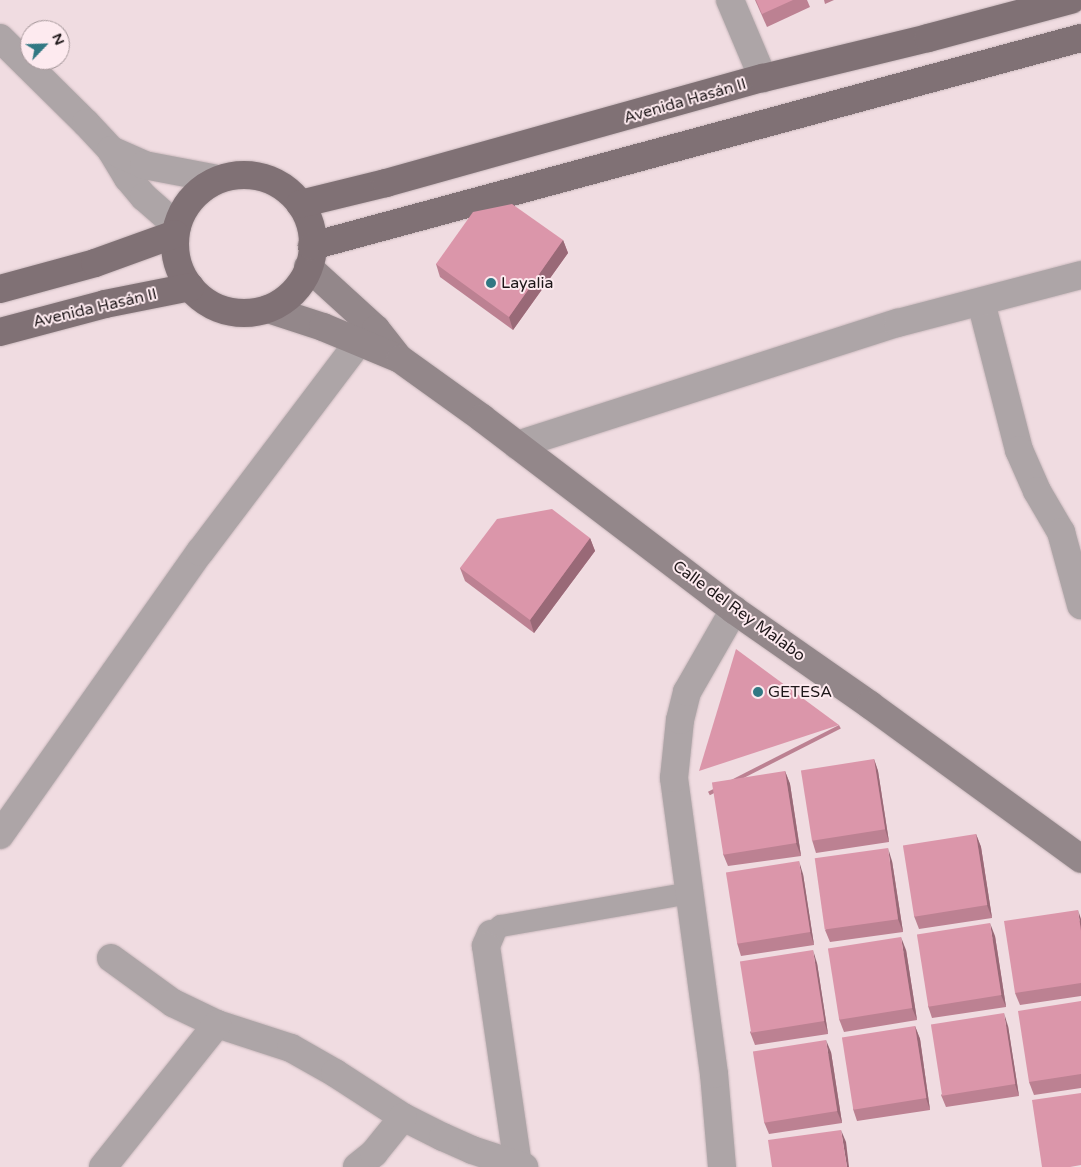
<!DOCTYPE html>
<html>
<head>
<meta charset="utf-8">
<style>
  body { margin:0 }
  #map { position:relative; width:1081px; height:1167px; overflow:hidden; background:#f0dce1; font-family:"Varela Round",sans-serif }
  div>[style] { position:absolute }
  .roads { filter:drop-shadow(0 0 1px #cab9bd) drop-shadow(0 0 1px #cab9bd) }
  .pedestrian>* { height:22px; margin:-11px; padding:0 11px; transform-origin:11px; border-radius:11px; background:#ada5a7 }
  .minor>* { height:28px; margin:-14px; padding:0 14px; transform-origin:14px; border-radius:14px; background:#ada5a7 }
  .tertiary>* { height:28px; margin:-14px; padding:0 14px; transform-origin:14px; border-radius:14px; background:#ada5a7 }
  .secondary>* { height:28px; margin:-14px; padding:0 14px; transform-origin:14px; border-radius:14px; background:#93878a }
  .primary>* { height:28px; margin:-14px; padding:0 14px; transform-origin:14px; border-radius:14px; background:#807175 }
  .primary>.ring { margin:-14px; padding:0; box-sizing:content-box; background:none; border:28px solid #807175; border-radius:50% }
  .wall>* { inset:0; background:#bc8192; transform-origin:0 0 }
  .shaded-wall>* { inset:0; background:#996977 }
  .building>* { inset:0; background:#db96aa; transform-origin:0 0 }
  .dots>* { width:14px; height:14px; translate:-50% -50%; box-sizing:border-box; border:2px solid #fdeaef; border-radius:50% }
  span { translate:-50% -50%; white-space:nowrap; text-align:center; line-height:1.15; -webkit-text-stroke:4px #fdeaef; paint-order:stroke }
  .street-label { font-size:16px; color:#1e1719 }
  .poi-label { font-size:16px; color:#1e1719 }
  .left { translate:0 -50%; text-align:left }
  .north { position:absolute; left:20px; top:20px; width:50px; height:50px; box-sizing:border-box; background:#fdeaef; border:1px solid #a49699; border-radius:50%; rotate:66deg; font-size:14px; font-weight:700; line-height:20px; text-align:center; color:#1e1719 }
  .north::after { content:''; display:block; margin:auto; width:18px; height:22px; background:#317883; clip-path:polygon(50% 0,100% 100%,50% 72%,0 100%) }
</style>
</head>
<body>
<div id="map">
  <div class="roads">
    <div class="pedestrian">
      <div style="left:491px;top:934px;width:13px;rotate:-39deg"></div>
      <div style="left:501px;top:926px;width:192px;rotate:-9.9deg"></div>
    </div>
    <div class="minor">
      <div style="left:0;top:38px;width:121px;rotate:44.7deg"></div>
      <div style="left:86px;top:123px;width:37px;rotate:47deg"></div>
      <div style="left:111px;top:150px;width:33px;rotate:59deg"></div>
      <div style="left:128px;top:178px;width:25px;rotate:50deg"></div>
      <div style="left:144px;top:197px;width:44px;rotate:41.3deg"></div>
      <div style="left:111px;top:150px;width:36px;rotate:24deg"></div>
      <div style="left:144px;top:165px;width:75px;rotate:10.7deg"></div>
      <div style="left:981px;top:302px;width:153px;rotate:75.6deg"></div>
      <div style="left:1019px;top:450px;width:45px;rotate:66.3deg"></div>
      <div style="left:1037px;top:491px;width:48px;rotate:59.7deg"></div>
      <div style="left:1061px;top:532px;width:76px;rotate:74.7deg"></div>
      <div style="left:517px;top:445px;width:400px;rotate:-17.8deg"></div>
      <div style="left:898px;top:323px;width:189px;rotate:-14.7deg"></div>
      <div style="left:0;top:835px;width:347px;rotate:-54.8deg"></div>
      <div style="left:200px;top:552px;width:262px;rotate:-52.9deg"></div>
      <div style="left:491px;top:934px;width:13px;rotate:113deg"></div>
      <div style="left:486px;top:946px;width:221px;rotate:81.7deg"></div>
      <div style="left:111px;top:958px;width:77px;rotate:36deg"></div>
      <div style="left:173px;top:1003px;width:49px;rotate:25.5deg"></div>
      <div style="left:217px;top:1024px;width:78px;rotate:18deg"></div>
      <div style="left:291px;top:1048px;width:51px;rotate:29.6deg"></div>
      <div style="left:335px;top:1073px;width:81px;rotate:32.9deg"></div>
      <div style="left:403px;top:1117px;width:45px;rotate:26.6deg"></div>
      <div style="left:443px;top:1137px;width:32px;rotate:24deg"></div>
      <div style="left:472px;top:1150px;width:55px;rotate:18.1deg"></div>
      <div style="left:103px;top:1167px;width:183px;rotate:-51.4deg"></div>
      <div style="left:357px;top:1167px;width:22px;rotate:-39deg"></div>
      <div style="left:374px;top:1153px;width:46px;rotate:-51.1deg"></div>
      <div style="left:722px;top:1167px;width:93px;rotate:-94.9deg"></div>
      <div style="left:714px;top:1074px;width:299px;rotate:-97.7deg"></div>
      <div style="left:674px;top:778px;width:58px;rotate:-84.1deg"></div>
      <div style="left:680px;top:720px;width:29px;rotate:-76deg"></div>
      <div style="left:687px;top:692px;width:95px;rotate:-60.2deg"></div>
    </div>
    <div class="tertiary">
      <div style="left:730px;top:0;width:85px;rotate:67.1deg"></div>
    </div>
    <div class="secondary">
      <div style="left:308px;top:267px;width:92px;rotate:42.4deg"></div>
      <div style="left:376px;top:329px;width:37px;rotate:52deg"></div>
      <div style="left:268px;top:309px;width:58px;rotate:18.1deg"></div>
      <div style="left:323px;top:327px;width:83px;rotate:22.6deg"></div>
      <div style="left:400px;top:359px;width:101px;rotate:35.7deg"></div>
      <div style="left:482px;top:418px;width:317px;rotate:37.3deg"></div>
      <div style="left:734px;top:610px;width:166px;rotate:34.9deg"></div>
      <div style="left:870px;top:705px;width:261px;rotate:36.1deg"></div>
    </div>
    <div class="primary">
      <div class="ring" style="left:175px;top:175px;width:110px;height:110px"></div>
      <div style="left:300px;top:204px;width:89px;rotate:-13.7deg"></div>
      <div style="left:386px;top:183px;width:391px;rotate:-15.6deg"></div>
      <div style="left:763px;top:78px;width:170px;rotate:-13.6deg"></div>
      <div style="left:928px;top:38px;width:148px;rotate:-14.9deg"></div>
      <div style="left:312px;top:246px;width:797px;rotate:-15.14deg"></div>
      <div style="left:0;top:289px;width:98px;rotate:-15.3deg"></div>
      <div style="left:95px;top:263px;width:85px;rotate:-19.9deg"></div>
      <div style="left:0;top:332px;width:109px;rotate:-14.9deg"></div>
      <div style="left:105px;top:304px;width:87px;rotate:-11.3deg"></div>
    </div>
  </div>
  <div class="wall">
    <div style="clip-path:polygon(755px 0,807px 0,810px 7px,767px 27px)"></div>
    <div style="clip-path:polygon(824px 0,834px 0,825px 4px)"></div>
    <div style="clip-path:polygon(563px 240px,568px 253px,513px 330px,440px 277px,436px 264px)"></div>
    <div style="clip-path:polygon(590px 538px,595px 551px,534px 633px,465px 581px,460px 568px)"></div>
    <div style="left:839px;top:725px;width:4px;height:147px;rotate:63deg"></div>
    <div style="clip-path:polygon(874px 759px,878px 771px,889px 842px,816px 853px,812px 840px)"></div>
    <div style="clip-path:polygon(785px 771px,790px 784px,801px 856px,728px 866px,723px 854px)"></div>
    <div style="clip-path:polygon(976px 834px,981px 847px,992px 918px,919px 929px,914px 916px)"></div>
    <div style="clip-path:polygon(892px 861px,903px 932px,830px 942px,825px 930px)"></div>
    <div style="clip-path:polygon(803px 874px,814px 945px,741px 956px,737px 943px)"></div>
    <div style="clip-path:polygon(1081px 919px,1081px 996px,1020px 1005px,1015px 993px)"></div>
    <div style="clip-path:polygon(995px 936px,1006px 1007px,932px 1018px,928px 1006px)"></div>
    <div style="clip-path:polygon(906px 950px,917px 1020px,844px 1032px,839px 1019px)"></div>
    <div style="clip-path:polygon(817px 963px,828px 1034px,755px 1045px,750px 1032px)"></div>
    <div style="clip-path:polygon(1081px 1001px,1081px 1088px,1034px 1095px,1029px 1082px)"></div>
    <div style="clip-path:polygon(915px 1026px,920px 1039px,930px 1110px,857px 1121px,853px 1109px)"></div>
    <div style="clip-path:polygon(1008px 1026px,1019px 1096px,946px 1107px,941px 1095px)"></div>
    <div style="clip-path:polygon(831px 1052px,842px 1123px,769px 1134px,764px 1122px)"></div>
  </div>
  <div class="shaded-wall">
    <div style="clip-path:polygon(563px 240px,568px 253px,513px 330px,509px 317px)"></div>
    <div style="clip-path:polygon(590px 538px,595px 551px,534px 633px,530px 620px)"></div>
    <div style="clip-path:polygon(874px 759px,878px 771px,889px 842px,885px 829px)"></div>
    <div style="clip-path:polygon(785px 771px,790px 784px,801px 856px,796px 843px)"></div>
    <div style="clip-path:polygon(976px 834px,981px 847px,992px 918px,987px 905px)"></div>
    <div style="clip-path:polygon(888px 848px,892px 861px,903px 932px,898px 919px)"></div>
    <div style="clip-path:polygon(799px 861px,803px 874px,814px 945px,810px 932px)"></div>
    <div style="clip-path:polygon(1078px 910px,1081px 919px,1081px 931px)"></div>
    <div style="clip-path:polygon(990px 923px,995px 936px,1006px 1007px,1001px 995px)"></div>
    <div style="clip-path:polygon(901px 937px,906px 950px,917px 1020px,912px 1008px)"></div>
    <div style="clip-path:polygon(813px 950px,817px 963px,828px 1034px,824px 1021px)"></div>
    <div style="clip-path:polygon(1004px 1013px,1008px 1026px,1019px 1096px,1015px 1084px)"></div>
    <div style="clip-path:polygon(915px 1026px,920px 1039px,930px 1110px,926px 1098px)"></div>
    <div style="clip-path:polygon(826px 1040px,831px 1052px,842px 1123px,837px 1111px)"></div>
    <div style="clip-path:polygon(841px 1130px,846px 1142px,849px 1167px,847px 1167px)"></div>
  </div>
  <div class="building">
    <div style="clip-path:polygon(756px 0,793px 0,762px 14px)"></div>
    <div style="clip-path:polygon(512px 204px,563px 240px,509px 317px,436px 264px,473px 212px)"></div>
    <div style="clip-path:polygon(552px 509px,590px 538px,530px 620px,460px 568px,497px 519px)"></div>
    <div style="clip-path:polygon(736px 649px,839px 725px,699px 771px)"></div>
    <div style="left:874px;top:759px;width:71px;height:74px;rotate:81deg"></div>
    <div style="left:785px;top:771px;width:73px;height:74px;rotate:81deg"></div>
    <div style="left:976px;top:834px;width:72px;height:74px;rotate:81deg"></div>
    <div style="left:888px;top:848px;width:72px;height:74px;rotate:82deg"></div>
    <div style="left:799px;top:861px;width:72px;height:74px;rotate:81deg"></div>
    <div style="clip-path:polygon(1078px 910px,1081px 931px,1081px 983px,1015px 993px,1004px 921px)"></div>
    <div style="left:990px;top:923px;width:73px;height:74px;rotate:81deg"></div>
    <div style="left:901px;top:937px;width:72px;height:74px;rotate:81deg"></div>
    <div style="left:813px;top:950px;width:72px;height:74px;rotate:81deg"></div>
    <div style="clip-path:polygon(1081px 1001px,1081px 1074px,1029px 1082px,1018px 1011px)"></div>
    <div style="left:1004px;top:1013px;width:72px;height:74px;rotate:81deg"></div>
    <div style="left:915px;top:1026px;width:73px;height:74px;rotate:81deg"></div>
    <div style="left:826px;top:1040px;width:72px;height:74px;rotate:81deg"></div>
    <div style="clip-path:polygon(1081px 1093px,1081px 1165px,1070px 1167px,1042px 1167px,1032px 1100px)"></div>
    <div style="clip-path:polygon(841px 1130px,847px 1167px,772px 1167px,768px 1140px)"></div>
  </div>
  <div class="dots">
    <div style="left:491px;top:283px;background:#317883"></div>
    <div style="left:758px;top:692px;background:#317883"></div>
  </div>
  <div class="street-label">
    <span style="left:685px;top:101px;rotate:-16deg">Avenida Hasán II</span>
    <span style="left:95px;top:308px;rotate:-13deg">Avenida Hasán II</span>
    <span style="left:739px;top:611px;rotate:36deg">Calle del Rey Malabo</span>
  </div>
  <div class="poi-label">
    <span class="left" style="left:501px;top:283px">Layalia</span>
    <span class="left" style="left:768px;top:692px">GETESA</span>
  </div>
  <div class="north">N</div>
</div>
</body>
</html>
